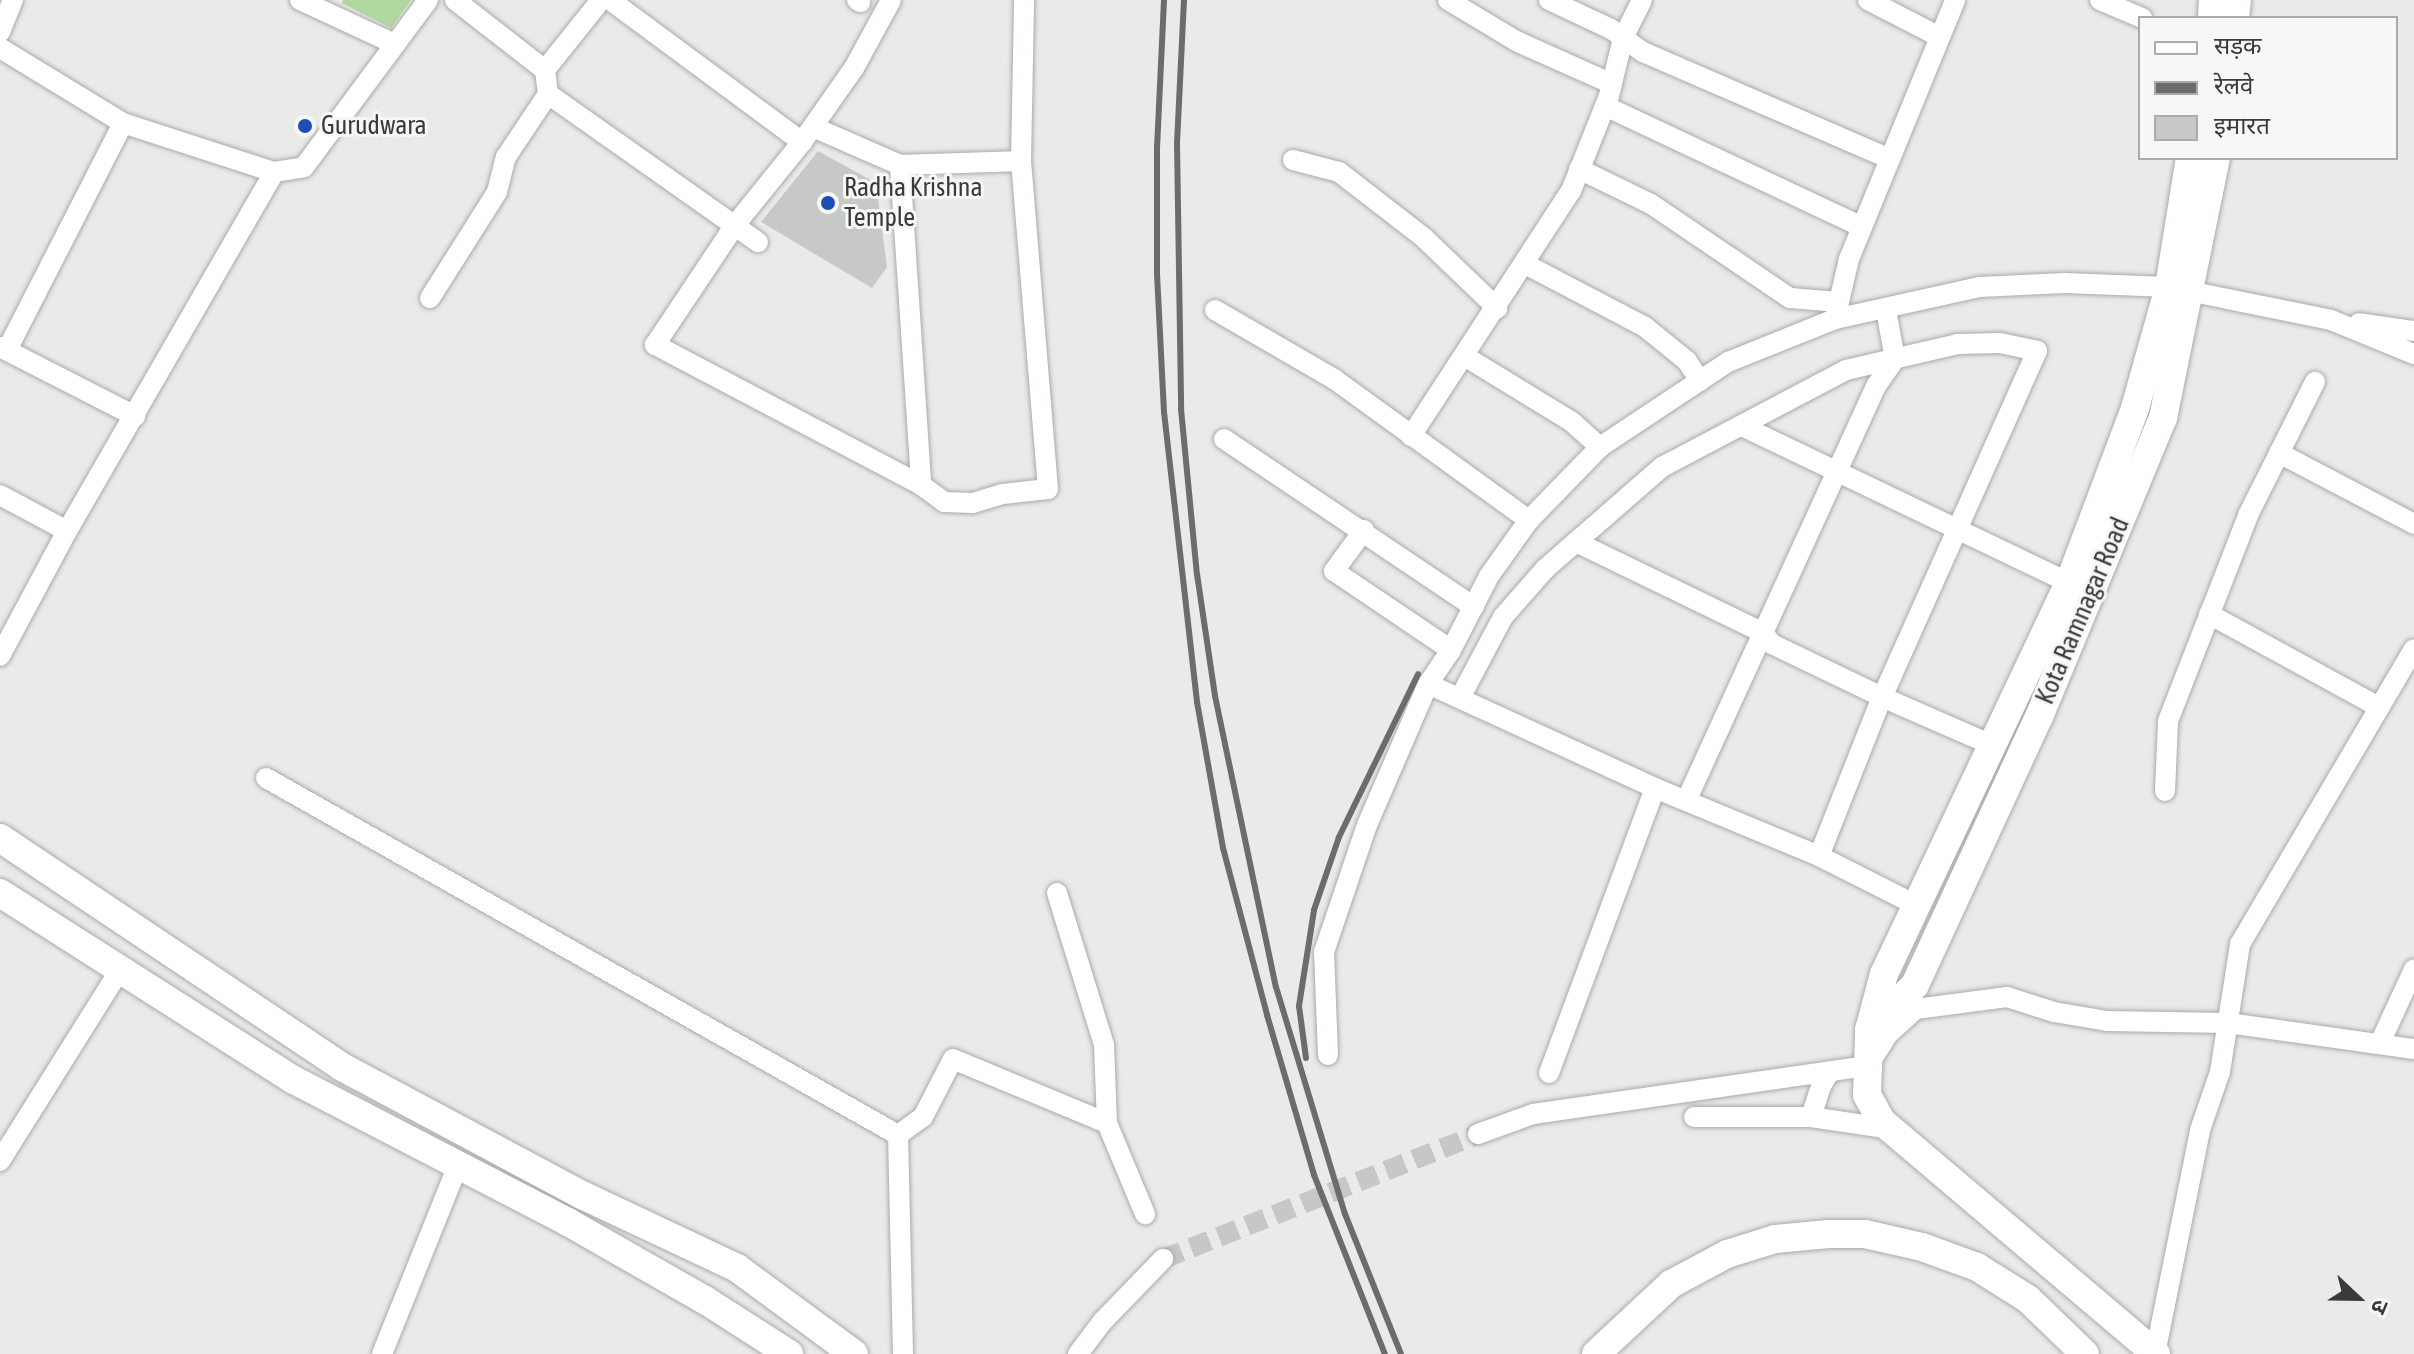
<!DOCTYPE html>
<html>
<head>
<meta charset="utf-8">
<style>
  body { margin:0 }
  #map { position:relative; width:2414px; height:1354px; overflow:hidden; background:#e8ebe7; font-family:"Asap Condensed","Noto Sans Devanagari",sans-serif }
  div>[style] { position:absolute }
  .green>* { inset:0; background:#b1d89f }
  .building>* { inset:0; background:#c7c9c6 }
  .street-tunnel>* { height:20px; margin-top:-10px; transform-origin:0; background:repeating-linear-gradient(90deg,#c5c8c4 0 20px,transparent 0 30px) }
  .roads { filter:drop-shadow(0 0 2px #a9aba8) drop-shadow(0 0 2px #a9aba8) }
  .street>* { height:20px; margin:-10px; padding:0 10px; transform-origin:10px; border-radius:10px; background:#fff }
  .secondary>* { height:28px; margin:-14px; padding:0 14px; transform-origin:14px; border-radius:14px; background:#fff }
  .rail>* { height:6px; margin:-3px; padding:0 3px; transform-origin:3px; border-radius:3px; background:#6c6d6b }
  .dots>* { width:22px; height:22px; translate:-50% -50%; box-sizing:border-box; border:4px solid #f5f8f4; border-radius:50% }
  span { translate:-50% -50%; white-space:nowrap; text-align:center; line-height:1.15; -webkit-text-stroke:6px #f5f8f4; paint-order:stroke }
  .poi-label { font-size:26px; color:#3a3b39 }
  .left { translate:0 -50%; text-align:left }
  .street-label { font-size:26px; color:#3a3b39 }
  .legend { position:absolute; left:2138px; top:16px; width:260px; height:144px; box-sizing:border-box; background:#f5f8f4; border:2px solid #aaaca9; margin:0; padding:10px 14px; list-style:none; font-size:24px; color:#3a3b39 }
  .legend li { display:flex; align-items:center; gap:16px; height:40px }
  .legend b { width:40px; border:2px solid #aaaca9 }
  .north { position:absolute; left:2318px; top:1258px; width:80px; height:80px; -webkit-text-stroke:6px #f5f8f4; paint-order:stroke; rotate:112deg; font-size:22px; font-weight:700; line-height:32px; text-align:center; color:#3a3b39 }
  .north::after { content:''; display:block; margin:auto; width:28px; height:36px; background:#3a3b39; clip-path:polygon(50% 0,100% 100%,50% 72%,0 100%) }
</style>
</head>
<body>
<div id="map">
  <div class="green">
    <div style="clip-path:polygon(343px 0,411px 0,391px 28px,342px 3px)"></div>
  </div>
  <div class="building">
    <div style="clip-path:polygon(818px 151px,876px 183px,887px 267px,872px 288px,761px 222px)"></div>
  </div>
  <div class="street-tunnel">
    <div style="left:1163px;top:1259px;width:339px;rotate:-21.6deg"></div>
  </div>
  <div class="roads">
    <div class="street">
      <div style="left:300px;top:0;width:105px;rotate:24.9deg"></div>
      <div style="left:455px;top:0;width:114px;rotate:37.9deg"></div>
      <div style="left:601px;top:0;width:90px;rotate:128.7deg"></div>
      <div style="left:545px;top:70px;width:24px;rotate:83deg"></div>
      <div style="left:548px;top:94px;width:257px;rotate:35.2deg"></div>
      <div style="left:610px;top:0;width:239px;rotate:36.5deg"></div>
      <div style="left:857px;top:0;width:4px;rotate:34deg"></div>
      <div style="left:1448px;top:0;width:79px;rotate:31.1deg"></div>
      <div style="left:1516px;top:41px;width:105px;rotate:24.1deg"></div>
      <div style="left:1549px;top:0;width:68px;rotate:25.1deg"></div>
      <div style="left:1611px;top:29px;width:39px;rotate:36deg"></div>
      <div style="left:1643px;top:52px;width:269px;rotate:23.4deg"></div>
      <div style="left:1868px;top:0;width:81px;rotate:27.2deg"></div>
      <div style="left:2100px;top:0;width:46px;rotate:23.2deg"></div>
      <div style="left:0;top:32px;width:35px;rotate:-68deg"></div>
      <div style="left:0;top:48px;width:144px;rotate:31.4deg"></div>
      <div style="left:123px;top:123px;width:159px;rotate:18deg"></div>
      <div style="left:1605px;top:106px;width:284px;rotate:25.2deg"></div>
      <div style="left:813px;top:127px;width:95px;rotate:23.6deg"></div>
      <div style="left:900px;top:165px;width:321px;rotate:86.2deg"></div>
      <div style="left:921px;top:485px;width:301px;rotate:-152.2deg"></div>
      <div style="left:655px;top:345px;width:144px;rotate:-56.3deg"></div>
      <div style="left:735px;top:225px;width:107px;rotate:-51.1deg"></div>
      <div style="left:802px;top:142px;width:90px;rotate:-54.9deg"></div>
      <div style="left:854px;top:68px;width:77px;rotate:-61.4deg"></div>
      <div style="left:1293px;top:160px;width:48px;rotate:14.6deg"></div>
      <div style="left:1339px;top:172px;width:106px;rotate:37.7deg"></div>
      <div style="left:1423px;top:237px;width:103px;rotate:43.8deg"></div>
      <div style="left:900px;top:165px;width:121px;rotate:-1.9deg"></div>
      <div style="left:1579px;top:169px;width:80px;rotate:25.9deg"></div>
      <div style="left:1651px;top:204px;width:168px;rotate:34.1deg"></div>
      <div style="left:1790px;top:298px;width:49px;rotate:4.7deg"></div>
      <div style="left:1525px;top:264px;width:136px;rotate:27.7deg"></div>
      <div style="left:1645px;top:327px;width:54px;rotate:39deg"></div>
      <div style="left:1687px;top:361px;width:24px;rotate:57deg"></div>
      <div style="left:430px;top:298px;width:125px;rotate:-57.7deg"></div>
      <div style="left:497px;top:192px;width:36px;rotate:-76deg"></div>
      <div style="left:506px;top:157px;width:76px;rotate:-56.3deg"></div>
      <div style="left:1215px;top:310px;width:138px;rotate:30.1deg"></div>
      <div style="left:1334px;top:379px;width:241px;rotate:35.9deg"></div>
      <div style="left:1835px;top:319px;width:62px;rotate:-76.9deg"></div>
      <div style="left:1849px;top:259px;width:280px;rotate:-67.7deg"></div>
      <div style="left:2359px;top:323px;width:56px;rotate:8.3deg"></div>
      <div style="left:0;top:347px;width:152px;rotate:27.1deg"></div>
      <div style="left:7px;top:350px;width:255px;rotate:-62.9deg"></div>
      <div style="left:1466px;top:357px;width:124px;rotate:31.5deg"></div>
      <div style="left:1572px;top:422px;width:38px;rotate:42deg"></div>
      <div style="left:1742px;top:426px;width:363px;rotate:25.6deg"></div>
      <div style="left:1411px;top:436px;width:293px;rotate:-56.9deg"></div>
      <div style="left:1571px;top:191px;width:102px;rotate:-68.2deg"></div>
      <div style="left:1609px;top:96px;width:60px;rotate:-76.4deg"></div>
      <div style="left:1623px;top:38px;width:42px;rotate:-63.4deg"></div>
      <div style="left:1224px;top:439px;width:301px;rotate:33.9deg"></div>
      <div style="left:2279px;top:453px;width:153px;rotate:27.7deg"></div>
      <div style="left:921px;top:485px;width:29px;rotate:36deg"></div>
      <div style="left:944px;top:502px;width:29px;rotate:2deg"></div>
      <div style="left:973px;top:503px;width:31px;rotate:-17deg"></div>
      <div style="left:1003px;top:494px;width:45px;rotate:-6.3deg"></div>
      <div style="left:1048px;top:489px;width:329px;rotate:-94.7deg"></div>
      <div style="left:1021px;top:161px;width:161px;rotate:-88.9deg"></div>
      <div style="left:0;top:495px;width:76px;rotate:28.2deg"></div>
      <div style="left:67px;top:531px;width:414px;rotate:-60deg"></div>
      <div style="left:274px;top:172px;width:30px;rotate:-9deg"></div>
      <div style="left:304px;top:167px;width:208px;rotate:-53.4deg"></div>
      <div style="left:1364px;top:530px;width:51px;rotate:126.2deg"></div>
      <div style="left:1334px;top:571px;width:141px;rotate:34deg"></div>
      <div style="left:1576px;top:542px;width:208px;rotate:25.9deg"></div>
      <div style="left:1763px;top:633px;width:14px;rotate:51deg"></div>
      <div style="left:1772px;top:644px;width:122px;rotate:25.7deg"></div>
      <div style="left:1882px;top:697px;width:122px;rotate:23.6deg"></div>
      <div style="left:2209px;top:614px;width:194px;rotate:28.7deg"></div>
      <div style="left:0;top:656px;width:142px;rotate:-61.8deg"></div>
      <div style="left:1428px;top:684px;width:250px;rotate:24.6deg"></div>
      <div style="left:1655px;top:788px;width:178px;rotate:22.5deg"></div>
      <div style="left:1819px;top:856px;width:111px;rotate:26.8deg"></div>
      <div style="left:1461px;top:696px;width:89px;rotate:-62deg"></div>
      <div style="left:1503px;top:617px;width:64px;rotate:-48.8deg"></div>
      <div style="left:1545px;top:569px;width:155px;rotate:-41.1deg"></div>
      <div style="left:1662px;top:467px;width:208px;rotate:-27.8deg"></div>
      <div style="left:1846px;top:370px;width:115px;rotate:-13.1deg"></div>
      <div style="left:1958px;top:344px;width:42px;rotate:-1.4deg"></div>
      <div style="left:2000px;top:343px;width:38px;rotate:12deg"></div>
      <div style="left:2037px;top:351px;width:379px;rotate:114.1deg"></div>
      <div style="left:1882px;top:697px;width:171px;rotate:111.6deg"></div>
      <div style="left:266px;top:778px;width:726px;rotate:29.46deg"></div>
      <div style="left:2165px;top:791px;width:70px;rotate:-87.5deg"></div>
      <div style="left:2168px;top:721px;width:223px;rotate:-68.7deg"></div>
      <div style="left:2249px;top:513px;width:147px;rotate:-63.3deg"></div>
      <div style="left:1687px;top:799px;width:454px;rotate:-65.4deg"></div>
      <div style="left:1876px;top:386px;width:33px;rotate:-55deg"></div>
      <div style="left:1895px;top:359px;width:50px;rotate:-100.4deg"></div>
      <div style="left:1057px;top:893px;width:159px;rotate:72.8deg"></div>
      <div style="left:1104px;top:1045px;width:78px;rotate:87.8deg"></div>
      <div style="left:1107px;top:1123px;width:99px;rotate:67.3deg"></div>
      <div style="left:2380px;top:1043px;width:81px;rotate:-65.3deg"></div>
      <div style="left:1328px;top:1055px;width:103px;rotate:-92.2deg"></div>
      <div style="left:1324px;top:952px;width:134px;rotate:-71.3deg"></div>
      <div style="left:1367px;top:825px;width:154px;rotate:-66.6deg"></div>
      <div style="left:1428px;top:684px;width:41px;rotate:-55.9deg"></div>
      <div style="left:1451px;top:650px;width:83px;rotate:-62.8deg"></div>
      <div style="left:1489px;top:576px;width:69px;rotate:-54.5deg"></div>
      <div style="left:1529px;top:520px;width:102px;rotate:-45.8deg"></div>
      <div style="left:1600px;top:447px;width:154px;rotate:-33.6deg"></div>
      <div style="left:1728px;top:362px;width:115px;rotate:-21.9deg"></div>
      <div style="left:1835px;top:319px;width:148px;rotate:-12.5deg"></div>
      <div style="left:1979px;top:287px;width:86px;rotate:-2.7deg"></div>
      <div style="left:2065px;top:283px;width:104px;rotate:2.2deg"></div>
      <div style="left:2169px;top:287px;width:165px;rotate:11.5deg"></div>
      <div style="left:2331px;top:320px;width:90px;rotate:22.3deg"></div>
      <div style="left:1549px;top:1073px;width:304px;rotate:-69.6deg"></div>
      <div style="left:1694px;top:1117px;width:117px"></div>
      <div style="left:1811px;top:1117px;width:80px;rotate:8.6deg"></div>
      <div style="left:1811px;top:1117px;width:33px;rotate:-72deg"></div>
      <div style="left:1821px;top:1086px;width:17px;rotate:-59deg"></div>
      <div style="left:1478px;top:1134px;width:59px;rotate:-20deg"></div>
      <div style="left:1533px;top:1114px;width:338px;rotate:-8.2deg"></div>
      <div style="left:1868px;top:1066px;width:38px;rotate:-58deg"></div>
      <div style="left:1888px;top:1034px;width:38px;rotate:-42deg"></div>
      <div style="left:1916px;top:1009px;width:92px;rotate:-7.5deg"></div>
      <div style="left:2007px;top:997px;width:49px;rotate:17.7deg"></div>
      <div style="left:2054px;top:1012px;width:54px;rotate:9.6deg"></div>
      <div style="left:2107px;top:1021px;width:121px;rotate:0.9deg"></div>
      <div style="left:2228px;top:1023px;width:188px;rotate:8deg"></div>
      <div style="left:0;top:1161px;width:226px;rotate:-57.9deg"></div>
      <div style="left:382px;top:1354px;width:204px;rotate:-68.1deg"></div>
      <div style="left:903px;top:1354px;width:219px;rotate:-91.3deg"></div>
      <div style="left:898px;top:1135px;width:31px;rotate:-36deg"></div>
      <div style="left:923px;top:1117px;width:65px;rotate:-62.7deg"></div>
      <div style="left:953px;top:1059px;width:167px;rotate:22.6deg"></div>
      <div style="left:1078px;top:1354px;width:40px;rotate:-53deg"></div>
      <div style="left:1102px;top:1322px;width:88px;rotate:-45.9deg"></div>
      <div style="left:2155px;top:1354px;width:228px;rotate:-78.6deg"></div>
      <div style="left:2200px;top:1130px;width:61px;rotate:-71deg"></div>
      <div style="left:2220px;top:1072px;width:130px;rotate:-81.1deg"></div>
      <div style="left:2240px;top:944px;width:342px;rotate:-59.5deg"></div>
    </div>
    <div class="secondary">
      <div style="left:2212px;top:18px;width:18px;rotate:-87deg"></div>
      <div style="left:2235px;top:18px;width:18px;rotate:-84deg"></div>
      <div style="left:0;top:838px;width:412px;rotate:33.8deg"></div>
      <div style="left:342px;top:1067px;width:274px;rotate:28.1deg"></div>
      <div style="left:584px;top:1196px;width:169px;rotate:25.2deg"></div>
      <div style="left:737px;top:1268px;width:145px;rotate:36.3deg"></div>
      <div style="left:0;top:893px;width:348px;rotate:32.5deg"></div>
      <div style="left:294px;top:1080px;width:309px;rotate:27.4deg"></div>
      <div style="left:568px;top:1222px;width:158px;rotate:29.7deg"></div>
      <div style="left:705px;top:1300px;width:100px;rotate:32.7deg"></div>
      <div style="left:1869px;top:1030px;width:64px;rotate:-44.4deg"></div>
      <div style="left:1915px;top:985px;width:295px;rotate:-65.2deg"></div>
      <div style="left:2039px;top:717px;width:324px;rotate:-67.5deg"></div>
      <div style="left:2163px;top:418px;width:265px;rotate:-78.5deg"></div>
      <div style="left:1596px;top:1354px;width:103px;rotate:-43deg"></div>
      <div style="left:1671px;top:1284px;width:64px;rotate:-28.2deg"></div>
      <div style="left:1727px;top:1254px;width:50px;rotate:-17.4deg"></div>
      <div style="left:1775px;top:1239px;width:54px;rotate:-5.3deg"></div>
      <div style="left:1829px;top:1234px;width:36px"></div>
      <div style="left:1865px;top:1234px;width:58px;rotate:12.8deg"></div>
      <div style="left:1922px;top:1247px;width:59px;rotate:20deg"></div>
      <div style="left:1977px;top:1267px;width:60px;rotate:32.1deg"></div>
      <div style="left:2028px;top:1299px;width:79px;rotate:44deg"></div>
      <div style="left:2156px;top:1354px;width:359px;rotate:-139.7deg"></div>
      <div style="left:1882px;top:1122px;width:31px;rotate:-119deg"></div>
      <div style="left:1867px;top:1095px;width:29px;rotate:-88deg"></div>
      <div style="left:1868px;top:1066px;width:36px;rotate:-88deg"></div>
      <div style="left:1869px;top:1030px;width:58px;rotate:-75deg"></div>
      <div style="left:1884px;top:974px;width:433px;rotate:-64.7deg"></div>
      <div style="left:2069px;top:583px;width:187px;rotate:-69.3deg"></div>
      <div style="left:2135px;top:408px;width:126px;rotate:-74.3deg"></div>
      <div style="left:2169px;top:287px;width:131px;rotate:-80.8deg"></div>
    </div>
  </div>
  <div class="rail">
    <div style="left:1164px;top:0;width:146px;rotate:92.7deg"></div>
    <div style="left:1157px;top:146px;width:128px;rotate:90deg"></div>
    <div style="left:1157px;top:274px;width:138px;rotate:87.1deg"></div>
    <div style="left:1164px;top:412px;width:292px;rotate:83.5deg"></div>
    <div style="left:1197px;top:702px;width:148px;rotate:79.9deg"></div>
    <div style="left:1223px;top:848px;width:173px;rotate:75.2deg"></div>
    <div style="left:1267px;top:1015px;width:167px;rotate:73.6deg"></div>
    <div style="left:1314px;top:1175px;width:193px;rotate:68.4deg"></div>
    <div style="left:1184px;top:0;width:143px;rotate:92.8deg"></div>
    <div style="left:1177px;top:143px;width:266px;rotate:89.1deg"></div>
    <div style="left:1181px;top:409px;width:166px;rotate:84.5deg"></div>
    <div style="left:1197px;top:574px;width:123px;rotate:81.6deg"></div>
    <div style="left:1215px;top:696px;width:297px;rotate:78.2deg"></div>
    <div style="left:1276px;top:987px;width:237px;rotate:73.1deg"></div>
    <div style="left:1345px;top:1214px;width:151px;rotate:68.2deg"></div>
    <div style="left:1306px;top:1058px;width:52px;rotate:-97.7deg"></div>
    <div style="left:1299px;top:1006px;width:97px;rotate:-81.1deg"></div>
    <div style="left:1314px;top:910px;width:77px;rotate:-71.1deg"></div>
    <div style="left:1339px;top:837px;width:181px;rotate:-64.1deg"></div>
  </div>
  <div class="dots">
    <div style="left:305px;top:126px;background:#1e4dba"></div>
    <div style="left:828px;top:203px;background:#1e4dba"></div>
  </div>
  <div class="poi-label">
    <span class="left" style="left:321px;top:126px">Gurudwara</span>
    <span class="left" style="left:844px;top:203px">Radha Krishna<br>Temple</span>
  </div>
  <div class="street-label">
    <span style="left:2083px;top:611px;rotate:-67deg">Kota Ramnagar Road</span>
  </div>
  <ul class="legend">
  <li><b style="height:10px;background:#fff"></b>सड़क</li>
  <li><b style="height:10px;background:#6c6d6b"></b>रेलवे</li>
  <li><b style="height:22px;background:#c7c9c6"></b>इमारत</li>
  </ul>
  <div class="north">उ</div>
</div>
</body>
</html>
